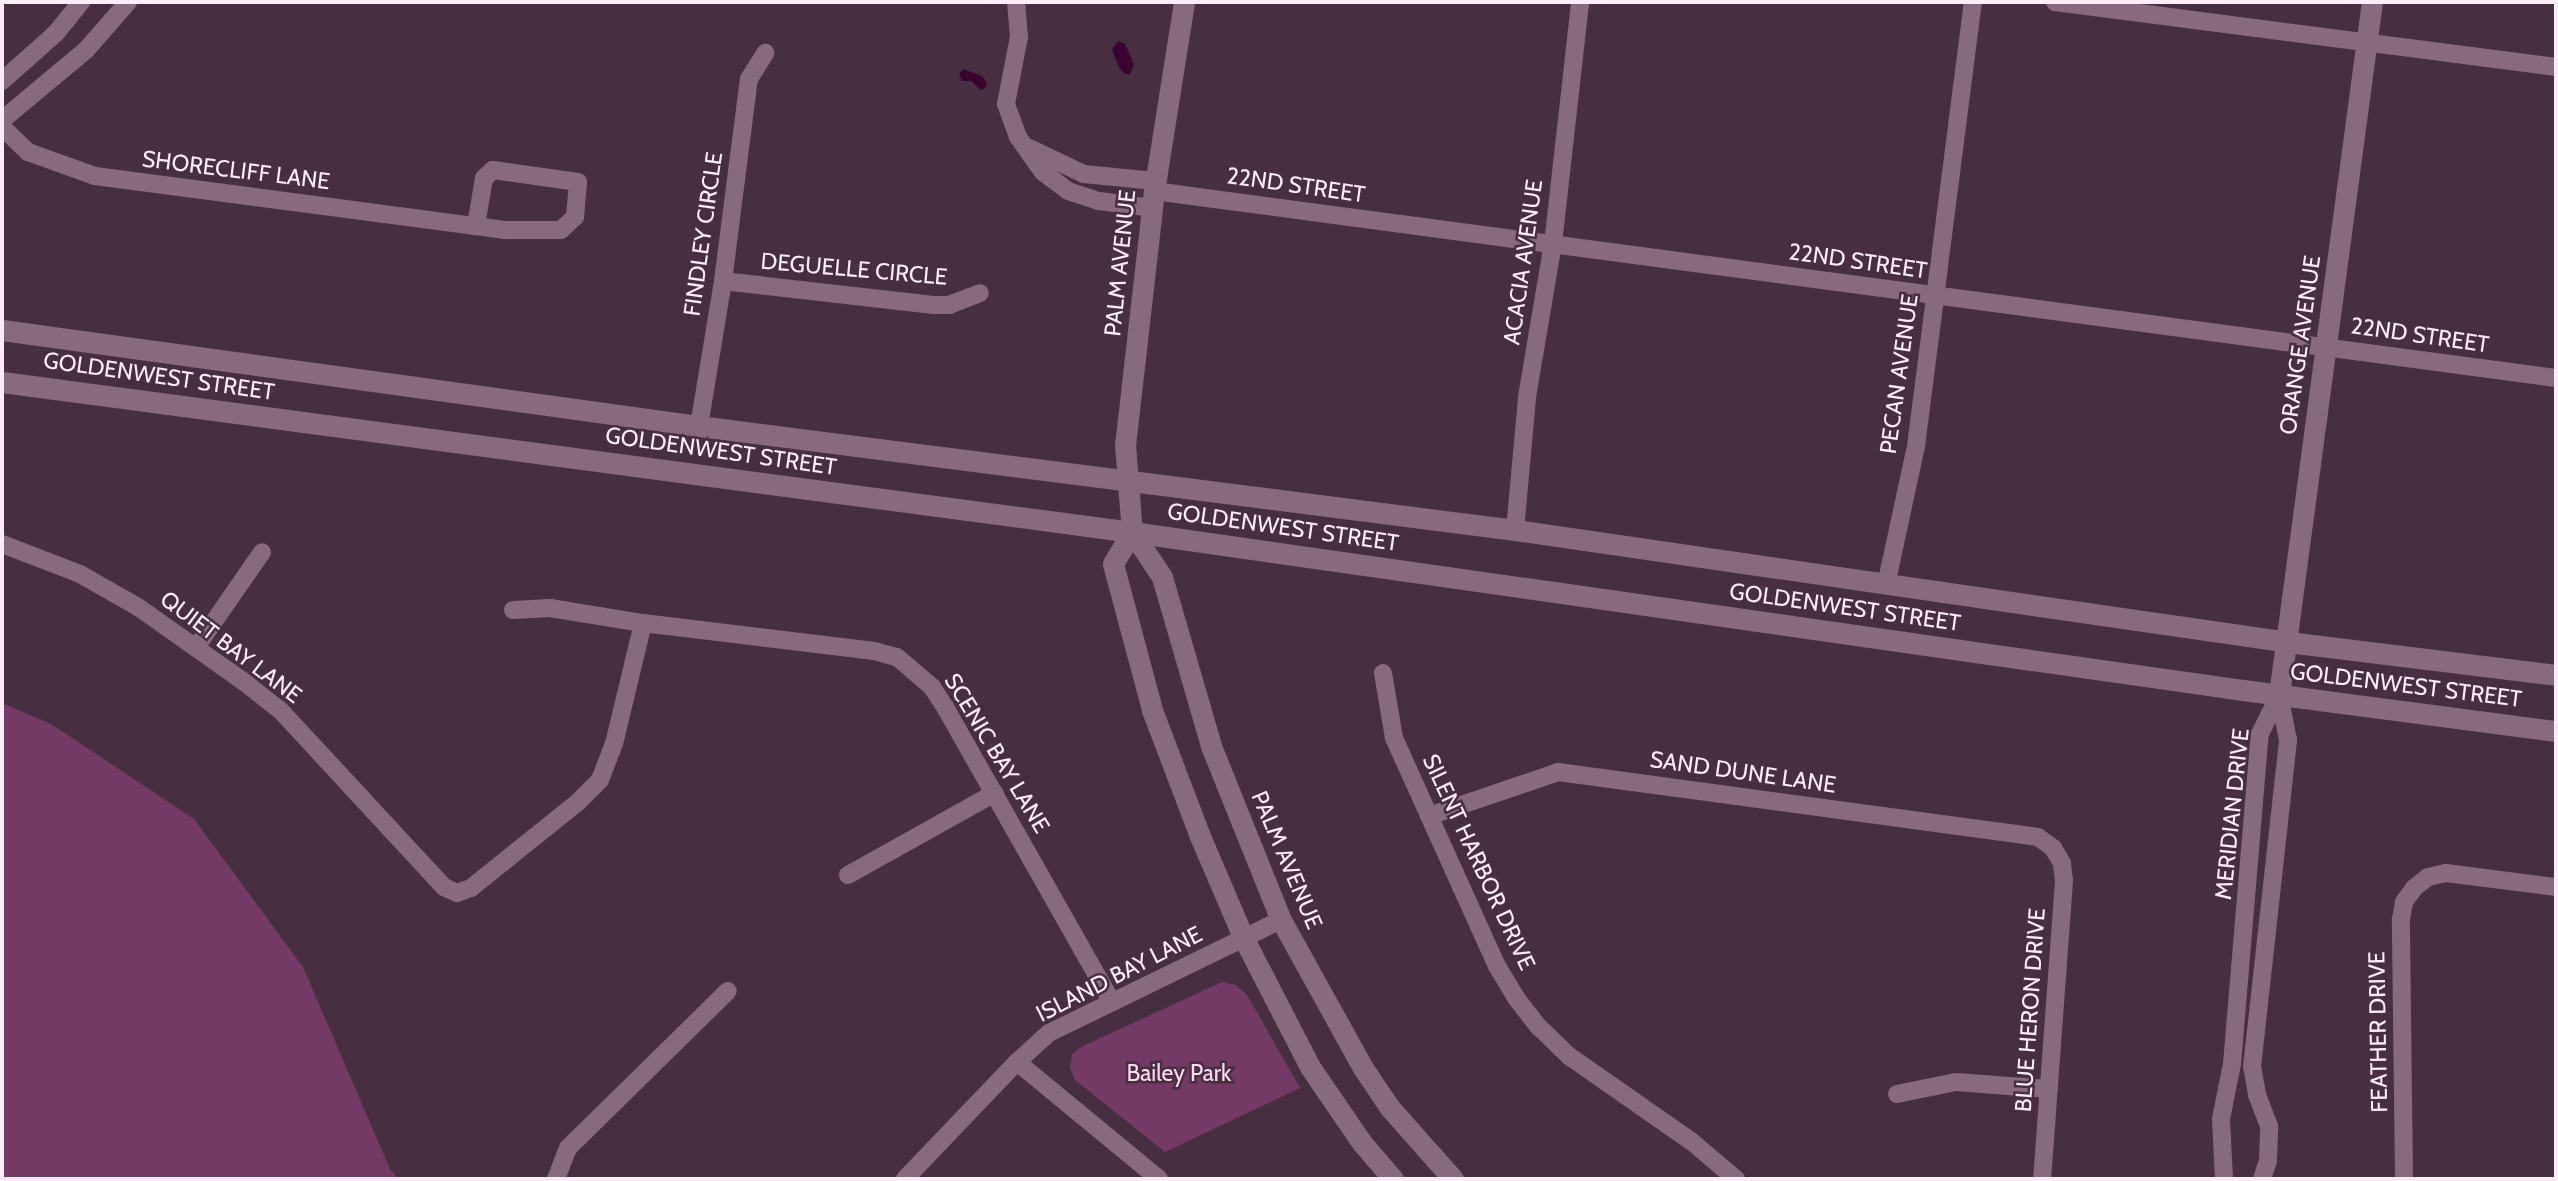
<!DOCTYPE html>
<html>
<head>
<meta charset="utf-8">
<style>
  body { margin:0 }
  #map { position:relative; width:2558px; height:1181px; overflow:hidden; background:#482e41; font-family:Cabin,sans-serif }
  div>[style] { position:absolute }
  .green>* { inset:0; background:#723a64 }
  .water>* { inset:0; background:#3a0430 }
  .street>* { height:18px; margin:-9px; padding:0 9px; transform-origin:9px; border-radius:9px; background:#886a7f }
  .secondary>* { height:21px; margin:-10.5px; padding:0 10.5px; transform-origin:10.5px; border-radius:10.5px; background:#886a7f }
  span { translate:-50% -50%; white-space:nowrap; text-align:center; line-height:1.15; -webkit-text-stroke:5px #482e41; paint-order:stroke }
  .street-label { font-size:23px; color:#feecf8 }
  .park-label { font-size:23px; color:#fcd8f1 }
  .frame { position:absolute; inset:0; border:4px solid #feecf8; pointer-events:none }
</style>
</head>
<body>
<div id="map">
  <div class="green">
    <div style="clip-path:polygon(2px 703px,51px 724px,194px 819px,303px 967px,390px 1169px,398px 1179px,2px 1179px)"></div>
    <div style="clip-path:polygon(1222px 982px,1236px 985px,1247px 995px,1300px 1088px,1165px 1152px,1075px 1080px,1070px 1068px,1072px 1054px,1083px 1046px)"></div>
  </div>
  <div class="water">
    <div style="clip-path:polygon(1118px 41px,1125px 44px,1134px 64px,1130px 74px,1125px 74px,1120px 69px,1112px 50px)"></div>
    <div style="clip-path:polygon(963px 69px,982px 76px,987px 83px,985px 88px,981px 90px,971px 81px,962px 81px,959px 74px)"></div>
  </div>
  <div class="street">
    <div style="left:1016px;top:2px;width:35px;rotate:85deg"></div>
    <div style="left:1019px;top:37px;width:68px;rotate:101deg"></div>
    <div style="left:1006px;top:104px;width:35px;rotate:70deg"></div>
    <div style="left:1018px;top:137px;width:43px;rotate:54.5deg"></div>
    <div style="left:1043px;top:172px;width:31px;rotate:37deg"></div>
    <div style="left:1068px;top:191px;width:33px;rotate:18deg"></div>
    <div style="left:1099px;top:201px;width:53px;rotate:7.5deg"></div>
    <div style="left:2055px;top:2px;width:505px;rotate:7.39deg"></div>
    <div style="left:2px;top:81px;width:72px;rotate:-41.6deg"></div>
    <div style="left:56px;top:33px;width:40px;rotate:-51deg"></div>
    <div style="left:2px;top:120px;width:109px;rotate:-39.8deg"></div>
    <div style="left:86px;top:50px;width:64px;rotate:-48.8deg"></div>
    <div style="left:2px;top:127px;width:36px;rotate:44deg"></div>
    <div style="left:28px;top:152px;width:71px;rotate:19.7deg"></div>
    <div style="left:95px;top:176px;width:384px;rotate:7.5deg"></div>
    <div style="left:476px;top:226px;width:30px;rotate:8deg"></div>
    <div style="left:506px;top:230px;width:55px"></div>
    <div style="left:561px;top:230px;width:19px;rotate:-43deg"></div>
    <div style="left:575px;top:217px;width:35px;rotate:-85deg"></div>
    <div style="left:578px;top:182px;width:86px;rotate:-172deg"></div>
    <div style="left:493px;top:170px;width:12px;rotate:138deg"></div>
    <div style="left:484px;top:178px;width:49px;rotate:99.5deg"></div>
    <div style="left:1029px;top:148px;width:61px;rotate:25.3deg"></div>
    <div style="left:1084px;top:174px;width:71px;rotate:5.6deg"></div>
    <div style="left:1154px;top:191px;width:1414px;rotate:7.6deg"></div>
    <div style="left:723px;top:281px;width:212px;rotate:6.5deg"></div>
    <div style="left:934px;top:305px;width:15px"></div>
    <div style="left:949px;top:305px;width:33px;rotate:-21deg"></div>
    <div style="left:699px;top:426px;width:147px;rotate:-80.6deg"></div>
    <div style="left:723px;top:281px;width:204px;rotate:-82.7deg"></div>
    <div style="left:749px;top:79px;width:31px;rotate:-58deg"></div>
    <div style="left:1515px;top:530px;width:134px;rotate:-84.8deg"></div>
    <div style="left:1527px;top:397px;width:155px;rotate:-80.4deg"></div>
    <div style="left:1553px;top:244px;width:244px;rotate:-83.6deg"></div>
    <div style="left:2px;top:544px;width:84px;rotate:21deg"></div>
    <div style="left:80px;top:574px;width:67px;rotate:29.6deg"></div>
    <div style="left:138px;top:607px;width:128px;rotate:35.2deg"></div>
    <div style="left:243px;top:681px;width:48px;rotate:38.3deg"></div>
    <div style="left:281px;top:711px;width:240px;rotate:47.2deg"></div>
    <div style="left:444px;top:887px;width:14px;rotate:25deg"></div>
    <div style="left:457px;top:893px;width:15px;rotate:-20deg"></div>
    <div style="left:471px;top:888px;width:137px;rotate:-38.8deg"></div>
    <div style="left:578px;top:802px;width:31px;rotate:-45deg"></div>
    <div style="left:600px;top:780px;width:39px;rotate:-69deg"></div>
    <div style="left:614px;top:744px;width:124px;rotate:-76.5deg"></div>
    <div style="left:1886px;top:585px;width:142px;rotate:-77.8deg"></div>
    <div style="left:1916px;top:446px;width:448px;rotate:-82.7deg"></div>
    <div style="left:513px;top:610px;width:37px;rotate:-3deg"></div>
    <div style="left:550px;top:608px;width:94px;rotate:9.2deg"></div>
    <div style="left:643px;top:623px;width:233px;rotate:6.9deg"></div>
    <div style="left:874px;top:651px;width:24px;rotate:15deg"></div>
    <div style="left:897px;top:657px;width:46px;rotate:40.6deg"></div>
    <div style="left:932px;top:687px;width:24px;rotate:57deg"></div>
    <div style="left:945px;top:707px;width:338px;rotate:60.5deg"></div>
    <div style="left:197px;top:646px;width:114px;rotate:-55.3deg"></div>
    <div style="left:1383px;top:673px;width:66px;rotate:80.4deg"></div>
    <div style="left:1394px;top:738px;width:250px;rotate:65.7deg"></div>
    <div style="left:1497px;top:966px;width:37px;rotate:59deg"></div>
    <div style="left:1516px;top:998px;width:37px;rotate:52deg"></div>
    <div style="left:1539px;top:1027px;width:42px;rotate:44deg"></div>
    <div style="left:1569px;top:1056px;width:149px;rotate:34.9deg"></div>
    <div style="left:1691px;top:1141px;width:59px;rotate:40.2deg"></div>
    <div style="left:1429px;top:816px;width:136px;rotate:-18.8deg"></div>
    <div style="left:1558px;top:772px;width:484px;rotate:7.7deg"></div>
    <div style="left:2038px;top:837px;width:19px;rotate:36deg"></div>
    <div style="left:2053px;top:848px;width:17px;rotate:59deg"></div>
    <div style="left:2062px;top:863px;width:18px;rotate:84deg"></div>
    <div style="left:2064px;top:881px;width:299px;rotate:94.2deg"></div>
    <div style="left:848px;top:875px;width:168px;rotate:-29.2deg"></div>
    <div style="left:1017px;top:1062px;width:184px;rotate:39.5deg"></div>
    <div style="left:1897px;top:1094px;width:60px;rotate:-11.5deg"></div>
    <div style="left:1956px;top:1082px;width:93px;rotate:4.3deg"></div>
    <div style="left:556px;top:1179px;width:33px;rotate:-69deg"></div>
    <div style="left:568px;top:1148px;width:224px;rotate:-44.5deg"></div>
    <div style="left:905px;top:1179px;width:162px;rotate:-46.3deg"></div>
    <div style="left:1017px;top:1062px;width:43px;rotate:-42.2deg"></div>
    <div style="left:1049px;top:1033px;width:258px;rotate:-26deg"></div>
    <div style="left:2224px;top:1179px;width:60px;rotate:-92.9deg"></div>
    <div style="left:2221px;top:1119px;width:56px;rotate:-78.7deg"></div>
    <div style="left:2232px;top:1064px;width:331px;rotate:-85.2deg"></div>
    <div style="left:2260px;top:734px;width:43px;rotate:-64deg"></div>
    <div style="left:2262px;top:1179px;width:19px;rotate:-72deg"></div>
    <div style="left:2268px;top:1161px;width:35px;rotate:-88deg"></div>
    <div style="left:2269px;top:1126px;width:34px;rotate:-111deg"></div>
    <div style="left:2257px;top:1094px;width:27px;rotate:-100deg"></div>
    <div style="left:2252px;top:1067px;width:329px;rotate:-83.7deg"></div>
    <div style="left:2288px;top:740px;width:46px;rotate:-101.3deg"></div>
    <div style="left:2404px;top:1179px;width:260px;rotate:-90.7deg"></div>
    <div style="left:2401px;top:919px;width:17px;rotate:-80deg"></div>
    <div style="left:2404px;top:902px;width:17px;rotate:-54deg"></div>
    <div style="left:2414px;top:888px;width:18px;rotate:-38deg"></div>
    <div style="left:2428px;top:877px;width:18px;rotate:-13deg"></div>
    <div style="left:2446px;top:873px;width:111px;rotate:7.3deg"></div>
  </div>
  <div class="secondary">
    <div style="left:1184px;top:2px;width:191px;rotate:99deg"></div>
    <div style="left:1154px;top:191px;width:255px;rotate:96.5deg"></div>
    <div style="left:1125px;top:444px;width:88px;rotate:85.5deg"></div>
    <div style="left:1132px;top:532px;width:54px;rotate:56.3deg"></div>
    <div style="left:1162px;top:577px;width:176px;rotate:73.8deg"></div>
    <div style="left:1211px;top:746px;width:188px;rotate:68.1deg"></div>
    <div style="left:1281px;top:920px;width:169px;rotate:61deg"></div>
    <div style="left:1363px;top:1068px;width:48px;rotate:56deg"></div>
    <div style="left:1390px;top:1108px;width:95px;rotate:48.4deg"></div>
    <div style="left:2px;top:330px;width:704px;rotate:7.84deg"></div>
    <div style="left:699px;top:426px;width:823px;rotate:7.26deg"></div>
    <div style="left:1515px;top:530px;width:781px;rotate:8.24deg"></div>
    <div style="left:2288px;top:642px;width:270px;rotate:7deg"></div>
    <div style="left:2px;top:382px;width:1140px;rotate:7.56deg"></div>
    <div style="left:1132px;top:532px;width:1107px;rotate:8.1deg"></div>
    <div style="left:2228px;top:688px;width:331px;rotate:7.5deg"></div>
    <div style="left:1132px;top:532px;width:37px;rotate:121deg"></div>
    <div style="left:1113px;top:564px;width:151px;rotate:75deg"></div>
    <div style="left:1152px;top:710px;width:133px;rotate:69.2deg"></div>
    <div style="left:1199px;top:834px;width:114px;rotate:66.8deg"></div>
    <div style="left:1244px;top:939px;width:144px;rotate:62.7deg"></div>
    <div style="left:1310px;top:1067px;width:92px;rotate:55.6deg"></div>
    <div style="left:1362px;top:1143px;width:48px;rotate:49.3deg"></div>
    <div style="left:2279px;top:695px;width:699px;rotate:-82.36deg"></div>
  </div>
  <div class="street-label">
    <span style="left:236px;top:170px;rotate:7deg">SHORECLIFF LANE</span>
    <span style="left:1296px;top:185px;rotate:8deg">22ND STREET</span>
    <span style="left:703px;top:234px;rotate:-82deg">FINDLEY CIRCLE</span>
    <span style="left:1858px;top:261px;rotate:8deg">22ND STREET</span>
    <span style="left:1523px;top:262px;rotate:-82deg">ACACIA AVENUE</span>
    <span style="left:1120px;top:263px;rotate:-84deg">PALM AVENUE</span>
    <span style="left:854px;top:269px;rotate:5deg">DEGUELLE CIRCLE</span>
    <span style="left:2420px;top:335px;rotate:8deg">22ND STREET</span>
    <span style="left:2300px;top:345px;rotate:-82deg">ORANGE AVENUE</span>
    <span style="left:1899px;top:374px;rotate:-82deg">PECAN AVENUE</span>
    <span style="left:159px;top:376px;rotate:8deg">GOLDENWEST STREET</span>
    <span style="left:721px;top:451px;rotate:8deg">GOLDENWEST STREET</span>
    <span style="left:1283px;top:527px;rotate:8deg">GOLDENWEST STREET</span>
    <span style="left:1845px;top:607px;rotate:8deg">GOLDENWEST STREET</span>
    <span style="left:231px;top:647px;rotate:37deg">QUIET BAY LANE</span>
    <span style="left:2406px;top:685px;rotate:7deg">GOLDENWEST STREET</span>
    <span style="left:997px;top:753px;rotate:59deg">SCENIC BAY LANE</span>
    <span style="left:1743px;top:772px;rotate:8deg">SAND DUNE LANE</span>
    <span style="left:2232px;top:814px;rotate:-84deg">MERIDIAN DRIVE</span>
    <span style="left:1287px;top:860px;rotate:67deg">PALM AVENUE</span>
    <span style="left:1479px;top:862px;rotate:65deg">SILENT HARBOR DRIVE</span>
    <span style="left:1119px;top:974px;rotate:-27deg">ISLAND BAY LANE</span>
    <span style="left:2030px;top:1010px;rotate:-86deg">BLUE HERON DRIVE</span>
    <span style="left:2378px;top:1032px;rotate:-91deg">FEATHER DRIVE</span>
  </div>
  <div class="park-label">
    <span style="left:1179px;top:1073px">Bailey Park</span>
  </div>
  <div class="frame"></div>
</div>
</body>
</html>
